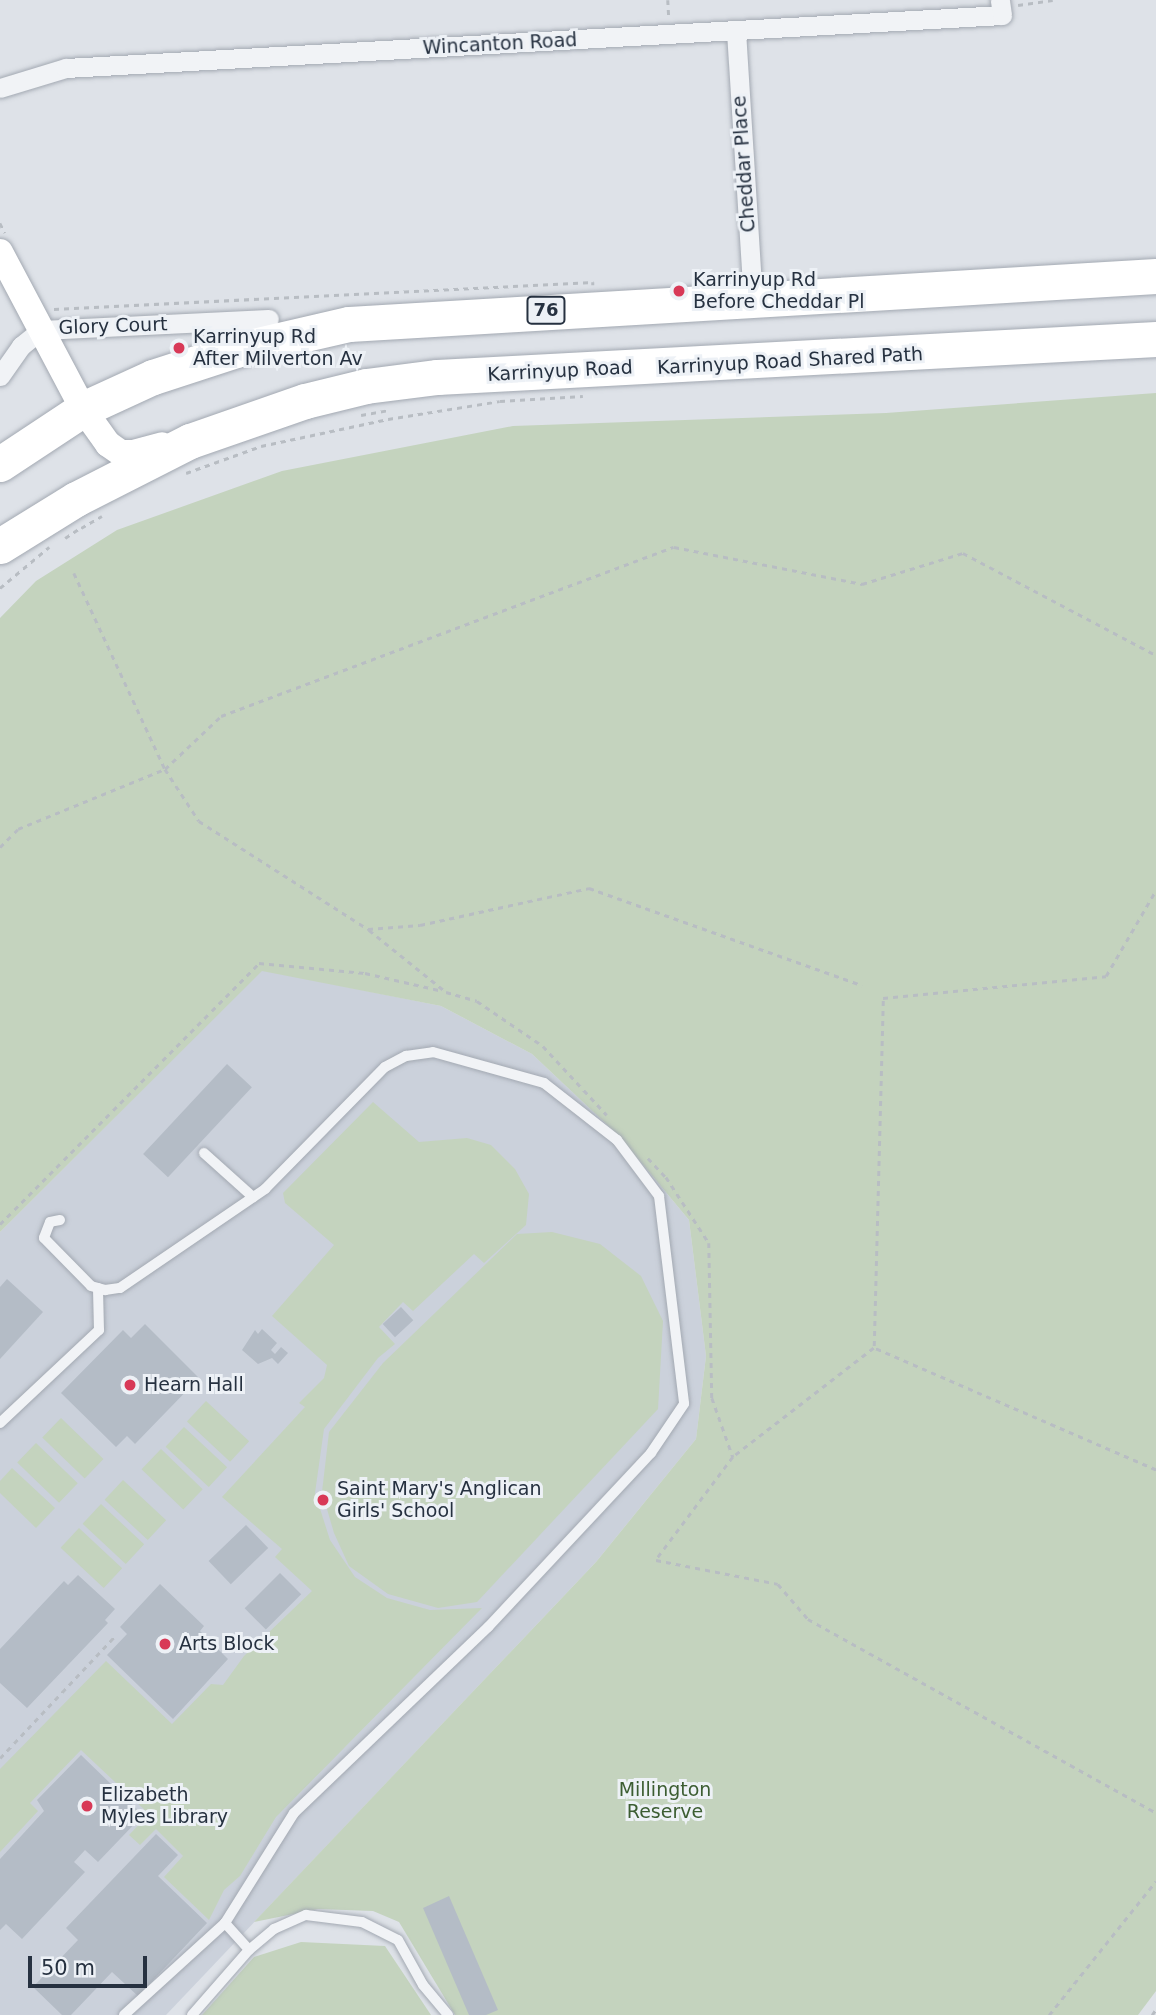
<!DOCTYPE html>
<html>
<head>
<meta charset="utf-8">
<style>
  body { margin:0 }
  #map { position:relative; width:1156px; height:2015px; overflow:hidden; background:#dee2e8; font-family:"DejaVu Sans",sans-serif }
  div>[style] { position:absolute }
  .built>* { inset:0; background:#cbd1db }
  .green>* { inset:0; background:#c4d3be; transform-origin:0 0 }
  .building>* { inset:0; background:#b4bcc6; transform-origin:0 0 }
  .path>* { height:2.5px; margin-top:-1.25px; transform-origin:0; background:repeating-linear-gradient(90deg,#b8bdc3 0 5px,transparent 0 10px) }
  .roads { filter:drop-shadow(0 0 2px #a3a9b2) drop-shadow(0 0 2px #a3a9b2) }
  .lane>* { height:10px; margin:-5px; padding:0 5px; transform-origin:5px; border-radius:5px; background:#f1f3f6 }
  .street>* { height:19px; margin:-9.5px; padding:0 9.5px; transform-origin:9.5px; border-radius:9.5px; background:#f1f3f6 }
  .secondary>* { height:26px; margin:-13px; padding:0 13px; transform-origin:13px; border-radius:13px; background:#fff }
  .highway>* { height:35px; margin:-17.5px; padding:0 17.5px; transform-origin:17.5px; border-radius:17.5px; background:#fff }
  .dots>* { width:19px; height:19px; translate:-50% -50%; box-sizing:border-box; border:4px solid #edf1f6; border-radius:50% }
  span { translate:-50% -50%; white-space:nowrap; text-align:center; line-height:1.15; -webkit-text-stroke:6px #edf1f6; paint-order:stroke }
  .shield-label span { padding:2px 5px; background:#edf1f6; border:2px solid; border-radius:5px; -webkit-text-stroke-width:0 }
  .shield-label { font-size:18px; color:#263140; font-weight:700 }
  .street-label { font-size:19px; color:#263140 }
  .poi-label { font-size:19px; color:#263140 }
  .left { translate:0 -50%; text-align:left }
  .park-label { font-size:19px; color:#3c5d32 }
  .scale { position:absolute; left:28px; top:1956px; width:119px; height:32px; box-sizing:border-box; border:4px solid #263140; border-top:0; padding-left:9px; font-size:21px; line-height:24px; white-space:nowrap; color:#263140; -webkit-text-stroke:5px #edf1f6; paint-order:stroke }
</style>
</head>
<body>
<div id="map">
  <div class="built">
    <div style="clip-path:polygon(262px 970px,441px 1006px,532px 1054px,620px 1137px,689px 1220px,706px 1356px,696px 1439px,596px 1562px,166px 2015px,0 2015px,0 1232px)"></div>
  </div>
  <div class="green">
    <div style="clip-path:polygon(1156px 393px,1156px 1991px,1138px 2015px,455px 2015px,399px 1922px,373px 1911px,318px 1909px,254px 1922px,596px 1562px,696px 1439px,706px 1356px,689px 1220px,620px 1137px,532px 1054px,441px 1006px,262px 971px,0 1232px,0 618px,36px 581px,117px 530px,282px 471px,513px 426px,886px 413px)"></div>
    <div style="clip-path:polygon(373px 1102px,419px 1142px,467px 1138px,491px 1145px,515px 1169px,529px 1194px,526px 1225px,484px 1263px,474px 1254px,413px 1311px,403px 1302px,379px 1327px,395px 1344px,378px 1358px,324px 1429px,315px 1493px,330px 1540px,355px 1577px,387px 1598px,430px 1610px,482px 1608px,276px 1817px,240px 1876px,224px 1890px,209px 1920px,164px 1877px,183px 1856px,156px 1829px,140px 1845px,129px 1835px,149px 1814px,81px 1750px,30px 1803px,38px 1811px,0 1852px,0 1769px,106px 1661px,172px 1724px,211px 1684px,223px 1685px,244px 1656px,312px 1591px,275px 1557px,282px 1549px,222px 1497px,305px 1407px,299px 1403px,324px 1378px,327px 1365px,272px 1316px,334px 1245px,285px 1203px,283px 1193px)"></div>
    <div style="clip-path:polygon(552px 1232px,600px 1244px,641px 1276px,663px 1321px,658px 1409px,477px 1602px,438px 1608px,388px 1594px,349px 1566px,334px 1533px,322px 1492px,329px 1432px,383px 1363px,517px 1234px)"></div>
    <div style="left:206px;top:1401px;width:59px;height:28px;rotate:43deg"></div>
    <div style="left:61px;top:1418px;width:59px;height:27px;rotate:44deg"></div>
    <div style="left:184px;top:1427px;width:59px;height:27px;rotate:43deg"></div>
    <div style="left:36px;top:1443px;width:58px;height:27px;rotate:44deg"></div>
    <div style="left:161px;top:1449px;width:58px;height:28px;rotate:44deg"></div>
    <div style="clip-path:polygon(12px 1468px,55px 1508px,36px 1528px,0 1493px,0 1481px)"></div>
    <div style="left:123px;top:1480px;width:59px;height:27px;rotate:43deg"></div>
    <div style="left:101px;top:1504px;width:59px;height:27px;rotate:43deg"></div>
    <div style="left:79px;top:1528px;width:59px;height:27px;rotate:43deg"></div>
    <div style="clip-path:polygon(301px 1942px,385px 1946px,431px 2015px,202px 2015px,254px 1957px)"></div>
  </div>
  <div class="building">
    <div style="left:227px;top:1064px;width:34px;height:123px;rotate:43deg"></div>
    <div style="clip-path:polygon(7px 1279px,43px 1312px,0 1359px,0 1287px)"></div>
    <div style="left:401px;top:1307px;width:18px;height:25px;rotate:47deg"></div>
    <div style="clip-path:polygon(145px 1324px,199px 1378px,135px 1444px,127px 1436px,116px 1447px,61px 1393px,123px 1330px,131px 1338px)"></div>
    <div style="clip-path:polygon(262px 1329px,277px 1343px,271px 1350px,275px 1354px,281px 1347px,288px 1353px,278px 1364px,272px 1358px,258px 1364px,242px 1350px,255px 1330px,258px 1334px)"></div>
    <div style="left:246px;top:1525px;width:32px;height:52px;rotate:46deg"></div>
    <div style="left:280px;top:1573px;width:30px;height:50px;rotate:45deg"></div>
    <div style="clip-path:polygon(78px 1575px,115px 1609px,105px 1620px,108px 1623px,27px 1708px,0 1683px,0 1649px,64px 1581px,68px 1585px)"></div>
    <div style="clip-path:polygon(160px 1584px,204px 1626px,200px 1631px,228px 1659px,173px 1719px,107px 1655px,127px 1634px,120px 1627px)"></div>
    <div style="clip-path:polygon(81px 1755px,143px 1815px,98px 1862px,85px 1850px,74px 1862px,85px 1872px,22px 1939px,6px 1924px,0 1930px,0 1859px,44px 1811px,37px 1800px)"></div>
    <div style="clip-path:polygon(156px 1834px,178px 1855px,158px 1876px,207px 1923px,138px 1996px,112px 1972px,71px 2015px,62px 2015px,33px 1987px,78px 1940px,66px 1928px)"></div>
    <div style="clip-path:polygon(449px 1896px,498px 2010px,486px 2015px,469px 2015px,423px 1908px)"></div>
  </div>
  <div class="path">
    <div style="left:668px;top:0;width:17px;rotate:87deg"></div>
    <div style="left:1018px;top:5px;width:35px;rotate:-8deg"></div>
    <div style="left:0;top:223px;width:11px;rotate:63deg"></div>
    <div style="left:54px;top:309px;width:540px;rotate:-2.87deg"></div>
    <div style="left:593px;top:282px;width:3px;rotate:90deg"></div>
    <div style="left:361px;top:415px;width:28px;rotate:-10deg"></div>
    <div style="left:186px;top:473px;width:80px;rotate:-19.8deg"></div>
    <div style="left:261px;top:446px;width:130px;rotate:-12deg"></div>
    <div style="left:388px;top:419px;width:113px;rotate:-9.1deg"></div>
    <div style="left:500px;top:401px;width:83px;rotate:-3.4deg"></div>
    <div style="left:81px;top:528px;width:24px;rotate:-30deg"></div>
    <div style="left:65px;top:538px;width:18px;rotate:-34deg"></div>
    <div style="left:74px;top:573px;width:216px;rotate:65.1deg"></div>
    <div style="left:165px;top:769px;width:77px;rotate:-43.4deg"></div>
    <div style="left:221px;top:716px;width:483px;rotate:-20.5deg"></div>
    <div style="left:674px;top:547px;width:192px;rotate:11.1deg"></div>
    <div style="left:862px;top:584px;width:106px;rotate:-17.1deg"></div>
    <div style="left:963px;top:553px;width:218px;rotate:27.9deg"></div>
    <div style="left:0;top:588px;width:64px;rotate:-39.9deg"></div>
    <div style="left:0;top:847px;width:25px;rotate:-45deg"></div>
    <div style="left:18px;top:829px;width:159px;rotate:-22.2deg"></div>
    <div style="left:165px;top:769px;width:62px;rotate:56.8deg"></div>
    <div style="left:199px;top:821px;width:201px;rotate:32.6deg"></div>
    <div style="left:368px;top:929px;width:52px;rotate:-4.4deg"></div>
    <div style="left:420px;top:925px;width:173px;rotate:-12.3deg"></div>
    <div style="left:589px;top:888px;width:290px;rotate:19.6deg"></div>
    <div style="left:369px;top:930px;width:99px;rotate:38.8deg"></div>
    <div style="left:446px;top:992px;width:32px;rotate:16deg"></div>
    <div style="left:477px;top:1001px;width:80px;rotate:34.3deg"></div>
    <div style="left:543px;top:1046px;width:94px;rotate:47.2deg"></div>
    <div style="left:648px;top:1158px;width:26px;rotate:47deg"></div>
    <div style="left:666px;top:1177px;width:79px;rotate:56.9deg"></div>
    <div style="left:709px;top:1243px;width:155px;rotate:88.9deg"></div>
    <div style="left:712px;top:1398px;width:63px;rotate:70.4deg"></div>
    <div style="left:0;top:1224px;width:368px;rotate:-45.2deg"></div>
    <div style="left:259px;top:963px;width:106px;rotate:5.4deg"></div>
    <div style="left:365px;top:973px;width:80px;rotate:13deg"></div>
    <div style="left:874px;top:1346px;width:348px;rotate:-88.5deg"></div>
    <div style="left:883px;top:998px;width:224px;rotate:-5.6deg"></div>
    <div style="left:1106px;top:976px;width:99px;rotate:-59.8deg"></div>
    <div style="left:1156px;top:1470px;width:307px;rotate:-156.6deg"></div>
    <div style="left:874px;top:1348px;width:178px;rotate:142.3deg"></div>
    <div style="left:733px;top:1457px;width:129px;rotate:126.8deg"></div>
    <div style="left:656px;top:1560px;width:124px;rotate:11.1deg"></div>
    <div style="left:778px;top:1584px;width:46px;rotate:49.4deg"></div>
    <div style="left:808px;top:1619px;width:398px;rotate:29.1deg"></div>
    <div style="left:0;top:1758px;width:168px;rotate:-46.7deg"></div>
    <div style="left:1049px;top:2015px;width:171px;rotate:-51.4deg"></div>
    <div style="left:1152px;top:2015px;width:7px;rotate:-56deg"></div>
  </div>
  <div class="roads">
    <div class="lane">
      <div style="left:204px;top:1153px;width:66px;rotate:41.9deg"></div>
      <div style="left:60px;top:1220px;width:10px;rotate:169deg"></div>
      <div style="left:50px;top:1222px;width:17px;rotate:111deg"></div>
      <div style="left:44px;top:1238px;width:67px;rotate:45.6deg"></div>
      <div style="left:91px;top:1286px;width:15px;rotate:16deg"></div>
      <div style="left:105px;top:1290px;width:15px;rotate:-8deg"></div>
      <div style="left:120px;top:1288px;width:176px;rotate:-34.3deg"></div>
      <div style="left:265px;top:1189px;width:171px;rotate:-45.5deg"></div>
      <div style="left:385px;top:1067px;width:24px;rotate:-28deg"></div>
      <div style="left:406px;top:1056px;width:27px;rotate:-8deg"></div>
      <div style="left:433px;top:1052px;width:115px;rotate:15.6deg"></div>
      <div style="left:544px;top:1083px;width:93px;rotate:38deg"></div>
      <div style="left:617px;top:1140px;width:70px;rotate:53.1deg"></div>
      <div style="left:659px;top:1196px;width:209px;rotate:83.1deg"></div>
      <div style="left:684px;top:1404px;width:59px;rotate:124deg"></div>
      <div style="left:651px;top:1453px;width:238px;rotate:133.1deg"></div>
      <div style="left:488px;top:1627px;width:269px;rotate:136.2deg"></div>
      <div style="left:294px;top:1813px;width:130px;rotate:122.1deg"></div>
      <div style="left:225px;top:1923px;width:36px;rotate:48deg"></div>
      <div style="left:0;top:1423px;width:136px;rotate:-43.2deg"></div>
      <div style="left:99px;top:1330px;width:42px;rotate:-91.4deg"></div>
      <div style="left:124px;top:2015px;width:137px;rotate:-42.3deg"></div>
      <div style="left:192px;top:2015px;width:86px;rotate:-48.8deg"></div>
      <div style="left:249px;top:1950px;width:33px;rotate:-40deg"></div>
      <div style="left:274px;top:1929px;width:35px;rotate:-24deg"></div>
      <div style="left:306px;top:1915px;width:56px;rotate:7.1deg"></div>
      <div style="left:362px;top:1922px;width:40px;rotate:26.6deg"></div>
      <div style="left:398px;top:1940px;width:51px;rotate:60.9deg"></div>
      <div style="left:423px;top:1985px;width:39px;rotate:50deg"></div>
    </div>
    <div class="street">
      <div style="left:736px;top:31px;width:268px;rotate:86.4deg"></div>
      <div style="left:0;top:88px;width:69px;rotate:-16.9deg"></div>
      <div style="left:66px;top:68px;width:937px;rotate:-3.24deg"></div>
      <div style="left:1002px;top:15px;width:15px;rotate:-98deg"></div>
      <div style="left:0;top:376px;width:37px;rotate:-55deg"></div>
      <div style="left:21px;top:346px;width:26px;rotate:-39deg"></div>
      <div style="left:41px;top:330px;width:228px;rotate:-2.8deg"></div>
    </div>
    <div class="secondary">
      <div style="left:0;top:252px;width:178px;rotate:62.1deg"></div>
      <div style="left:83px;top:409px;width:43px;rotate:54.5deg"></div>
      <div style="left:108px;top:444px;width:16px;rotate:35deg"></div>
      <div style="left:121px;top:453px;width:12px"></div>
      <div style="left:133px;top:453px;width:30px;rotate:-15deg"></div>
    </div>
    <div class="highway">
      <div style="left:0;top:464px;width:100px;rotate:-33.5deg"></div>
      <div style="left:83px;top:409px;width:77px;rotate:-24.6deg"></div>
      <div style="left:153px;top:377px;width:87px;rotate:-18deg"></div>
      <div style="left:236px;top:350px;width:116px;rotate:-13deg"></div>
      <div style="left:349px;top:324px;width:808px;rotate:-3.4deg"></div>
      <div style="left:0;top:546px;width:89px;rotate:-31.7deg"></div>
      <div style="left:76px;top:499px;width:128px;rotate:-27deg"></div>
      <div style="left:190px;top:441px;width:122px;rotate:-19.2deg"></div>
      <div style="left:305px;top:401px;width:63px;rotate:-13.8deg"></div>
      <div style="left:366px;top:386px;width:72px;rotate:-7.2deg"></div>
      <div style="left:437px;top:377px;width:720px;rotate:-3.03deg"></div>
    </div>
  </div>
  <div class="dots">
    <div style="left:679px;top:291px;background:#d83957"></div>
    <div style="left:179px;top:348px;background:#d83957"></div>
    <div style="left:130px;top:1385px;background:#d83957"></div>
    <div style="left:323px;top:1500px;background:#d83957"></div>
    <div style="left:165px;top:1644px;background:#d83957"></div>
    <div style="left:87px;top:1806px;background:#d83957"></div>
  </div>
  <div class="shield-label">
    <span style="left:546px;top:310px">76</span>
  </div>
  <div class="street-label">
    <span style="left:500px;top:44px;rotate:-3deg">Wincanton Road</span>
    <span style="left:744px;top:164px;rotate:-94deg">Cheddar Place</span>
    <span style="left:113px;top:326px;rotate:-2deg">Glory Court</span>
    <span style="left:790px;top:361px;rotate:-3deg">Karrinyup Road Shared Path</span>
    <span style="left:560px;top:371px;rotate:-3deg">Karrinyup Road</span>
  </div>
  <div class="poi-label">
    <span class="left" style="left:693px;top:291px">Karrinyup Rd<br>Before Cheddar Pl</span>
    <span class="left" style="left:193px;top:348px">Karrinyup Rd<br>After Milverton Av</span>
    <span class="left" style="left:144px;top:1385px">Hearn Hall</span>
    <span class="left" style="left:337px;top:1500px">Saint Mary's Anglican<br>Girls' School</span>
    <span class="left" style="left:179px;top:1644px">Arts Block</span>
    <span class="left" style="left:101px;top:1806px">Elizabeth<br>Myles Library</span>
  </div>
  <div class="park-label">
    <span style="left:665px;top:1801px">Millington<br>Reserve</span>
  </div>
  <div class="scale">50 m</div>
</div>
</body>
</html>
